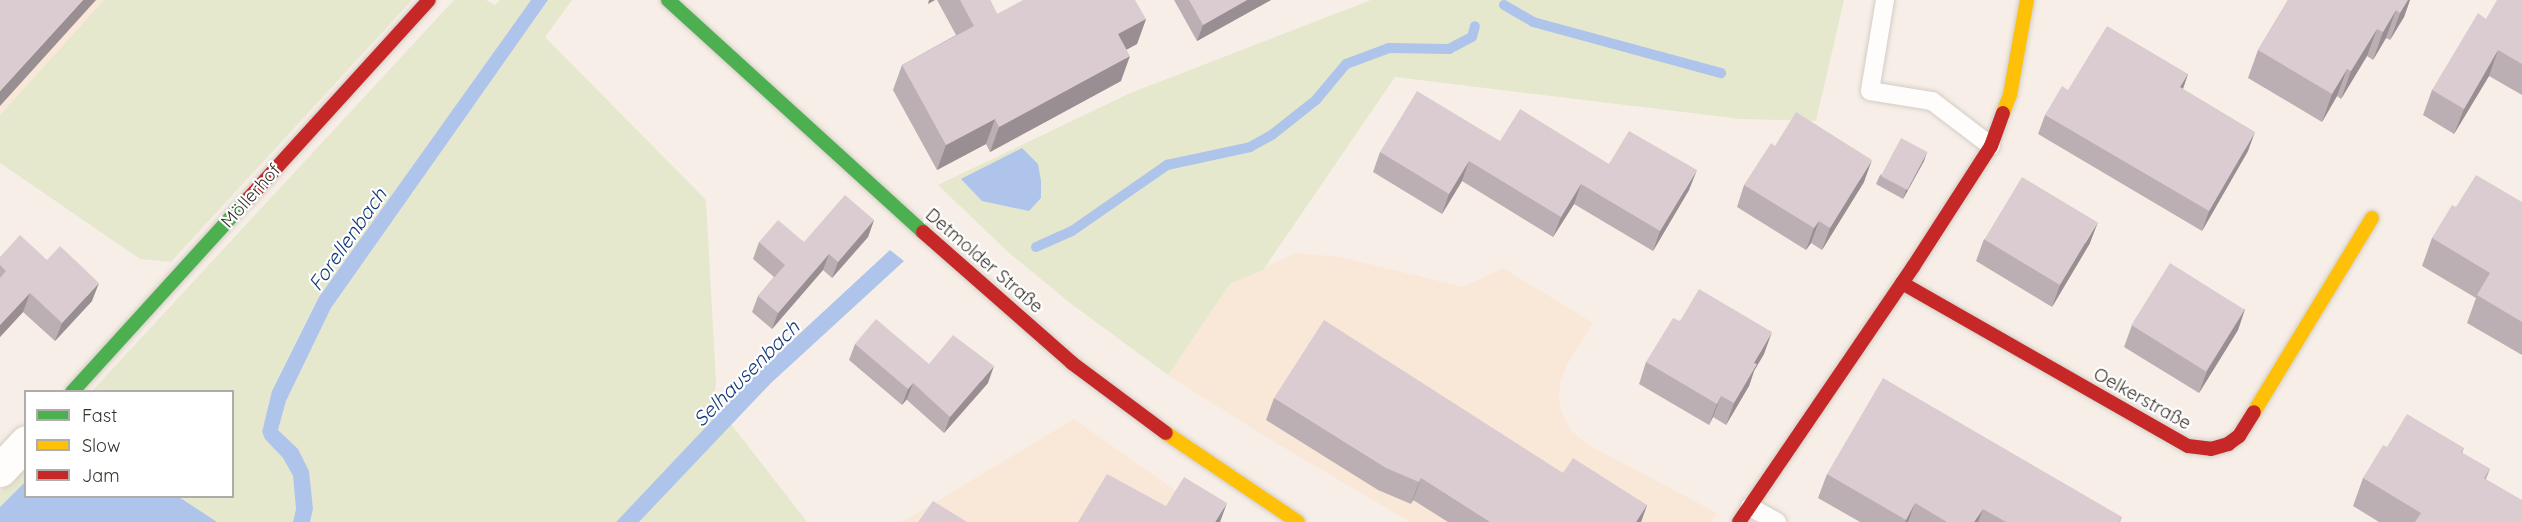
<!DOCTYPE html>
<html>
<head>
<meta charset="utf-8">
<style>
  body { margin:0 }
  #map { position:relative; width:2522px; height:522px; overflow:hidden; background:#f7efe7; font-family:Quicksand,sans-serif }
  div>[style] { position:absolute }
  .built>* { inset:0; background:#f9e8d8 }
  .green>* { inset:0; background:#e5e8cd }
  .water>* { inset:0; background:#aec4ea }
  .stream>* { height:10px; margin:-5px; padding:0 5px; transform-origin:5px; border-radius:5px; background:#aec4ea }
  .roads { filter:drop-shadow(0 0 2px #d3ccc5) drop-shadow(0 0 2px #d3ccc5) }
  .lane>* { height:18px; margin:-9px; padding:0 9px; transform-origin:9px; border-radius:9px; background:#fefdfb }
  .street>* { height:33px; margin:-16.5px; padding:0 16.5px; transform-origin:16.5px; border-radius:16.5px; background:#fefdfb }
  .fast>* { height:14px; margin:-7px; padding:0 7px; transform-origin:7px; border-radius:7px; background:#4caf50 }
  .slow>* { height:14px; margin:-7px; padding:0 7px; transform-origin:7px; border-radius:7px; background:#ffc107 }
  .jam>* { height:14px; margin:-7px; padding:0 7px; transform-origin:7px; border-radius:7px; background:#c62828 }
  .wall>* { inset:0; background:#bbafb4 }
  .shaded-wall>* { inset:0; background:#998f92 }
  .building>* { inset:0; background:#daccd1; transform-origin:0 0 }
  span { translate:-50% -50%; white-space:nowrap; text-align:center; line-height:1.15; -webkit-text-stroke:4.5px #fff; paint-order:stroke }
  .street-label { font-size:18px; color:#38312a }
  .water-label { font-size:20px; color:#10387b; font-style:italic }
  .legend { position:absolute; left:24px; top:390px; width:210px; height:108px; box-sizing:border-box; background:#fff; border:2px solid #afadaa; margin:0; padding:8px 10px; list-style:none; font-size:18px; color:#38312a }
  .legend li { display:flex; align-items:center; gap:12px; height:30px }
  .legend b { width:30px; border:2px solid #afadaa }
</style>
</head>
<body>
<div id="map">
  <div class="built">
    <div style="clip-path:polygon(0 0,104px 0,0 115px)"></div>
    <div style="clip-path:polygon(1296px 253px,1341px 257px,1463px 287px,1503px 268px,1593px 323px,1567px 365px,1560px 383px,1559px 400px,1563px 416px,1572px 431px,1587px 444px,1717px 513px,1711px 522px,1410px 522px,1269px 439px,1168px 375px,1230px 284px)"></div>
    <div style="clip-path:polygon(1074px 419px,1179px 493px,1226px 522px,902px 522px)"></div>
  </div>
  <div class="green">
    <div style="clip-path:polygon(104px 0,412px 0,171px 262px,140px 259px,0 163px,0 115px)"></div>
    <div style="clip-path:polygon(454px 0,486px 0,495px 5px,500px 0,531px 0,319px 297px,272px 391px,262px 432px,265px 439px,283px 458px,293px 476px,296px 509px,293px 522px,217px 522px,179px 497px,232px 496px,232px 392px,91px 392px)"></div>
    <div style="clip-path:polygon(548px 0,572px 0,545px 37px,706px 200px,716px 382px,712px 421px,616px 522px,310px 522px,313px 509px,278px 430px,286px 401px,331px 308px)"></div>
    <div style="clip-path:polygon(1371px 0,1844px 0,1816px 121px,1741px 119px,1395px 77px,1263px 270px,1230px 284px,1168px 375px,1070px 303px,1008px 252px,938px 185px,1128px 94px)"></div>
    <div style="clip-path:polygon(731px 424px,807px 522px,639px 522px)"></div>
    <div style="clip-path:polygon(25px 464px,25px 482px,0 507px,0 492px)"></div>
  </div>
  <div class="water">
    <div style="clip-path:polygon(531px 0,548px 0,331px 308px,286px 401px,278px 430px,298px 449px,309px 471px,313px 509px,310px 522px,293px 522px,296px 509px,293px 476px,283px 458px,265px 439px,262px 432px,272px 391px,319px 297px)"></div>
    <div style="clip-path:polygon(1022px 148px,1038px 164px,1041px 181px,1041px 198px,1029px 211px,982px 201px,961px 179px)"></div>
    <div style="clip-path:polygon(890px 250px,904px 261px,771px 383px,639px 522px,616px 522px,757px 373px)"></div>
    <div style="clip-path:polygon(25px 482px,26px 496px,179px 497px,217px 522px,0 522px,0 507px)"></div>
  </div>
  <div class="stream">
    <div style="left:1504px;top:5px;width:34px;rotate:30deg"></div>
    <div style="left:1533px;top:22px;width:195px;rotate:15.2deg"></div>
    <div style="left:1036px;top:247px;width:39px;rotate:-24deg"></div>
    <div style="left:1072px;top:231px;width:116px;rotate:-34.8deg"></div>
    <div style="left:1167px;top:165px;width:85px;rotate:-12.2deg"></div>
    <div style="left:1250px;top:147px;width:26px;rotate:-29deg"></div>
    <div style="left:1273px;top:134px;width:55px;rotate:-38.3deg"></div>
    <div style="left:1316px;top:100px;width:47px;rotate:-50.2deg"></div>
    <div style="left:1346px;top:64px;width:46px;rotate:-20.4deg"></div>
    <div style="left:1389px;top:48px;width:60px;rotate:1deg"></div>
    <div style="left:1449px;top:49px;width:26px;rotate:-28deg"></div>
    <div style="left:1472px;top:37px;width:11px;rotate:-75deg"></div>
  </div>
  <div class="roads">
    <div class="lane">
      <div style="left:1885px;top:0;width:92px;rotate:99.4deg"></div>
      <div style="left:1870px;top:91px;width:63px;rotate:9.2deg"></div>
      <div style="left:1932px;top:101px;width:74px;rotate:37.3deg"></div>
      <div style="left:1750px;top:507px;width:31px;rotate:29deg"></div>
    </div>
    <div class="street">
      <div style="left:0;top:470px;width:38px;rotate:-47deg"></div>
    </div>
    <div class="fast">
      <div style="left:668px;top:0;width:345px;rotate:42.3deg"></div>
      <div style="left:72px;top:392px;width:260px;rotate:-47.7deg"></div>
    </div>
    <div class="slow">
      <div style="left:2003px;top:113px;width:19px;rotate:-69deg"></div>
      <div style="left:2010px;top:95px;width:97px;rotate:-79.9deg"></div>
      <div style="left:2254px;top:412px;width:227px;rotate:-58.7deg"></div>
      <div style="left:1166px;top:433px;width:159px;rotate:34deg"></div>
    </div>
    <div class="jam">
      <div style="left:247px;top:200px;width:270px;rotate:-47.7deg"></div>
      <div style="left:923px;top:232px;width:198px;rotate:41.3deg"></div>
      <div style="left:1072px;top:363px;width:117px;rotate:36.7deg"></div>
      <div style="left:1902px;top:283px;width:329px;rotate:29.7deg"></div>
      <div style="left:2188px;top:446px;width:23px;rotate:7deg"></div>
      <div style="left:2211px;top:449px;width:18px;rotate:-16deg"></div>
      <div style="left:2228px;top:444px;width:14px;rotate:-36deg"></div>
      <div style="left:2239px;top:436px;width:28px;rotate:-58deg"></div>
      <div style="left:1739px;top:522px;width:309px;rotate:-55.7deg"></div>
      <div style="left:1913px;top:267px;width:144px;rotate:-57.2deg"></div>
      <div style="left:1991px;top:146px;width:35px;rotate:-70deg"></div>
    </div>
  </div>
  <div class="wall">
    <div style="clip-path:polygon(937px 0,990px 0,997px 14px,1146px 19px,1137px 44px,1126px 50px,1121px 81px,990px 152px,986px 144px,937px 170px,893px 90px,902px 65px,956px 35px)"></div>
    <div style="clip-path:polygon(1174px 0,1271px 0,1197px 41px)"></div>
    <div style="clip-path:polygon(2288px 0,2410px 0,2404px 17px,2390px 40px,2386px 38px,2373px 60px,2367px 56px,2341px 99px,2337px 96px,2322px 122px,2248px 78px,2258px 50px)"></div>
    <div style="clip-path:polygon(2522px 0,2522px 95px,2489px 76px,2454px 134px,2423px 115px,2432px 90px)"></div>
    <div style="clip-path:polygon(2188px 74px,2183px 89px,2248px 151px,2202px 231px,2038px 134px,2045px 115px,2068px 90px)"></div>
    <div style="clip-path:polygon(1500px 141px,1609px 164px,1689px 190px,1653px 251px,1574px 204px,1553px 237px,1462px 181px,1442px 214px,1373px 172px,1380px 152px)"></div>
    <div style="clip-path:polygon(1775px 146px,1864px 182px,1822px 250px,1811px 243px,1806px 250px,1737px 207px,1744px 185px)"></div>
    <div style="clip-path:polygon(1927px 152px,1924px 161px,1903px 199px,1876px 184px,1880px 175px)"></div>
    <div style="clip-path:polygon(2522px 202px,2522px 355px,2467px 323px,2476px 298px,2422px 266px,2432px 238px,2456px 207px)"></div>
    <div style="clip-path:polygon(874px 220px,868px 237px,832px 278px,823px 270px,772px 329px,752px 312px,758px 296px,774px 277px,753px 259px,759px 242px,804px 242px)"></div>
    <div style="clip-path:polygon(1984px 239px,2090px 243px,2052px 307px,1976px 261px)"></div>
    <div style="clip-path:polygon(0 257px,47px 260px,92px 301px,55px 341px,23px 312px,0 337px)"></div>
    <div style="clip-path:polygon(2245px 309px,2238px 330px,2199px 393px,2124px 347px,2132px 325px)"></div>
    <div style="clip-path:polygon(1680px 321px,1764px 354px,1754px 371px,1749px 386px,1726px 425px,1713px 417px,1709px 425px,1639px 384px,1646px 362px)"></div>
    <div style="clip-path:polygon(855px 344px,929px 364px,988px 383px,944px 433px,907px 400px,907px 399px,902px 405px,849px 360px)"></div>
    <div style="clip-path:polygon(1274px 398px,1563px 473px,1647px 505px,1641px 522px,1448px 522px,1413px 500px,1411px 504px,1378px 490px,1266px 420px)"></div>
    <div style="clip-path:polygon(2387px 447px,2464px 448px,2462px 453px,2490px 469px,2486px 479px,2522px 522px,2379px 522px,2353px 506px,2363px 478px)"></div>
    <div style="clip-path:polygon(1827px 474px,2122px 517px,2120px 522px,1860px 522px,1818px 498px)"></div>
  </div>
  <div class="shaded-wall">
    <div style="clip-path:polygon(83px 0,96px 0,0 106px,0 91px)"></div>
    <div style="clip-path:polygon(929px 0,935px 0,928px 4px)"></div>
    <div style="clip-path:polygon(1247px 0,1271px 0,1197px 41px,1203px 25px)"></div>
    <div style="clip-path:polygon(2405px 0,2410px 0,2404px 17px,2390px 40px)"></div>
    <div style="clip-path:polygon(2396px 10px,2386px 38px,2373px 60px,2383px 32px)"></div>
    <div style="clip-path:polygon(1146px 19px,1137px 44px,1109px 59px,1118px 34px)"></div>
    <div style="clip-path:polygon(2377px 29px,2367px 56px,2341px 99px,2351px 71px)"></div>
    <div style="clip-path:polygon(2498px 50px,2489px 76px,2454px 134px,2464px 109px)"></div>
    <div style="clip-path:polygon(1130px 56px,1121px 81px,990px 152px,999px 127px)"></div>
    <div style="clip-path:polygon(2347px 69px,2337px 96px,2322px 122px,2332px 94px)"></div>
    <div style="clip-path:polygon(2188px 74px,2181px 94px,2180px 87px)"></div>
    <div style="clip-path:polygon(995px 119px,986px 144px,937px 170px,946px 145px)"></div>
    <div style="clip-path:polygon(2255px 132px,2248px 151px,2202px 231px,2209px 211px)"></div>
    <div style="clip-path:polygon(1927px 152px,1924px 161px,1903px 199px,1906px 190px)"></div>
    <div style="clip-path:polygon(1872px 160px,1864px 182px,1822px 250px,1830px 228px)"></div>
    <div style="clip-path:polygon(1469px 161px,1462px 181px,1442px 214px,1449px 194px)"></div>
    <div style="clip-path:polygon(1697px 170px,1689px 190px,1653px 251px,1660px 231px)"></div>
    <div style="clip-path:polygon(1581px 184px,1574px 204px,1553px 237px,1561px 217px)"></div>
    <div style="clip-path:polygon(874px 220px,868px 237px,832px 278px,838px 262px)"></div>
    <div style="clip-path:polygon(1819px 221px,1811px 243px,1806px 250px,1814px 228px)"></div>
    <div style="clip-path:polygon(2098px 222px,2090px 243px,2052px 307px,2060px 285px)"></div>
    <div style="clip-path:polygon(829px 254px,823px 270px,772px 329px,778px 313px)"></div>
    <div style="clip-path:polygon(99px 283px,92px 301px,55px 341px,62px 323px)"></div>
    <div style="clip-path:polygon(30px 293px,23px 312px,0 337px,0 325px)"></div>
    <div style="clip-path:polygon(2245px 309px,2238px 330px,2199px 393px,2207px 371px)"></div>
    <div style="clip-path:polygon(1772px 332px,1764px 354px,1754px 371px,1749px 386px,1726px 425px,1734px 403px,1754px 363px)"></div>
    <div style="clip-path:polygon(994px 366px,988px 383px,944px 433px,950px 417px)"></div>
    <div style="clip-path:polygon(913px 383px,907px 399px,902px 405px,908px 389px)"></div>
    <div style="clip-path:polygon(1721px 396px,1713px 417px,1709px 425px,1717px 404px)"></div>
    <div style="clip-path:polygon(1421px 478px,1413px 500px,1411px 504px,1419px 482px)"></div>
    <div style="clip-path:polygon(1227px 503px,1220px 522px,1215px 522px)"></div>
    <div style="clip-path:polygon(1915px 503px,1908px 522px,1905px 522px,1906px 520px)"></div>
    <div style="clip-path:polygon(1647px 505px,1641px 522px,1636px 522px)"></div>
    <div style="clip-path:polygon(1983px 509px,1978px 522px,1974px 522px)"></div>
  </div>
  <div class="building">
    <div style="clip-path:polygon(0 0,83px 0,0 91px)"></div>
    <div style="clip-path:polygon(960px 0,990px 0,997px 14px,1023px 0,1135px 0,1146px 19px,1118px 34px,1130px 56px,999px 127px,995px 119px,946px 145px,902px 65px,974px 26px)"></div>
    <div style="clip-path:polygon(1189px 0,1247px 0,1203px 25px)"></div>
    <div style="clip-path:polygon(2288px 0,2408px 0,2400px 13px,2396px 10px,2383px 32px,2377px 29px,2351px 71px,2347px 69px,2332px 94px,2258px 50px)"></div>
    <div style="clip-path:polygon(2497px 0,2522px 0,2522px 64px,2498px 50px,2464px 109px,2432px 90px,2478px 13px,2486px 19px)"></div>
    <div style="clip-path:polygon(2107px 26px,2188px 74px,2180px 87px,2255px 132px,2209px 211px,2045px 115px,2062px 86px,2068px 90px)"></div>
    <div style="clip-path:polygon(1417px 91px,1500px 141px,1520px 109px,1609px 164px,1629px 131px,1697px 170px,1660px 231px,1581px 184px,1561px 217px,1469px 161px,1449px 194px,1380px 152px)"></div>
    <div style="clip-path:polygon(1796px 112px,1872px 160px,1830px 228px,1819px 221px,1814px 228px,1744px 185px,1771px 143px,1775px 146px)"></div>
    <div style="left:1901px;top:138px;width:30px;height:43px;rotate:28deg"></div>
    <div style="clip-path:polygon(2476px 175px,2522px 202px,2522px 322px,2477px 295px,2490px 273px,2432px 238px,2452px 205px,2456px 207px)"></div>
    <div style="left:2022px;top:177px;width:88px;height:73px;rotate:31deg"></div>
    <div style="clip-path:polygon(845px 195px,874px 220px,838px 262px,829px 254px,778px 313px,758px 296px,785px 265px,759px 242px,778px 220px,804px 242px)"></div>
    <div style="clip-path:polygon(20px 235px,47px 260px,60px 246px,99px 283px,62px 323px,30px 293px,0 325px,0 278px,6px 271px,0 265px,0 257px)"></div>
    <div style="left:2170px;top:263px;width:88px;height:73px;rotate:32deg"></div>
    <div style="clip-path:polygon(1699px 289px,1772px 332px,1754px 363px,1757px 364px,1734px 403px,1721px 396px,1717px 404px,1646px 362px,1673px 318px,1680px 321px)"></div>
    <div style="clip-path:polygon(876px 319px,929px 364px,953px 335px,994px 366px,950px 417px,913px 383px,920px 375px,908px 389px,855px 344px)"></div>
    <div style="clip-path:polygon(1324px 320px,1563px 473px,1573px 458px,1647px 505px,1636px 522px,1490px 522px,1421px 478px,1419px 482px,1386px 468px,1274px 398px)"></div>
    <div style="clip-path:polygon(1883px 378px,2122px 517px,2119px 522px,2006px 522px,1983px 509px,1974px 522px,1947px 522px,1915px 503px,1906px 520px,1827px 474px)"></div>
    <div style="clip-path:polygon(2407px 414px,2464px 448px,2461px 452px,2490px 469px,2484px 478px,2522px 500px,2522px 522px,2415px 522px,2421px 513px,2363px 478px,2383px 445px,2387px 447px)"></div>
    <div style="clip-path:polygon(1107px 474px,1166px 506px,1184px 477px,1227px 503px,1215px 522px,1078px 522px)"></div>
    <div style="clip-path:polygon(933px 501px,967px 522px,918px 522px)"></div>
  </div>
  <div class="street-label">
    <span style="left:251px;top:196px;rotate:-48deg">Möllerhof</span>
    <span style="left:984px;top:261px;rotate:41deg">Detmolder Straße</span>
    <span style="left:2142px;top:399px;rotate:29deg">Oelkerstraße</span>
  </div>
  <div class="water-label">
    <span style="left:347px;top:239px;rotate:-55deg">Forellenbach</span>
    <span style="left:746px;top:373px;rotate:-45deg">Selhausenbach</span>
  </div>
  <ul class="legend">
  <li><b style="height:8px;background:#4caf50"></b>Fast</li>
  <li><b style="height:8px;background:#ffc107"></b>Slow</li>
  <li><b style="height:8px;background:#c62828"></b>Jam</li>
  </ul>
</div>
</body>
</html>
